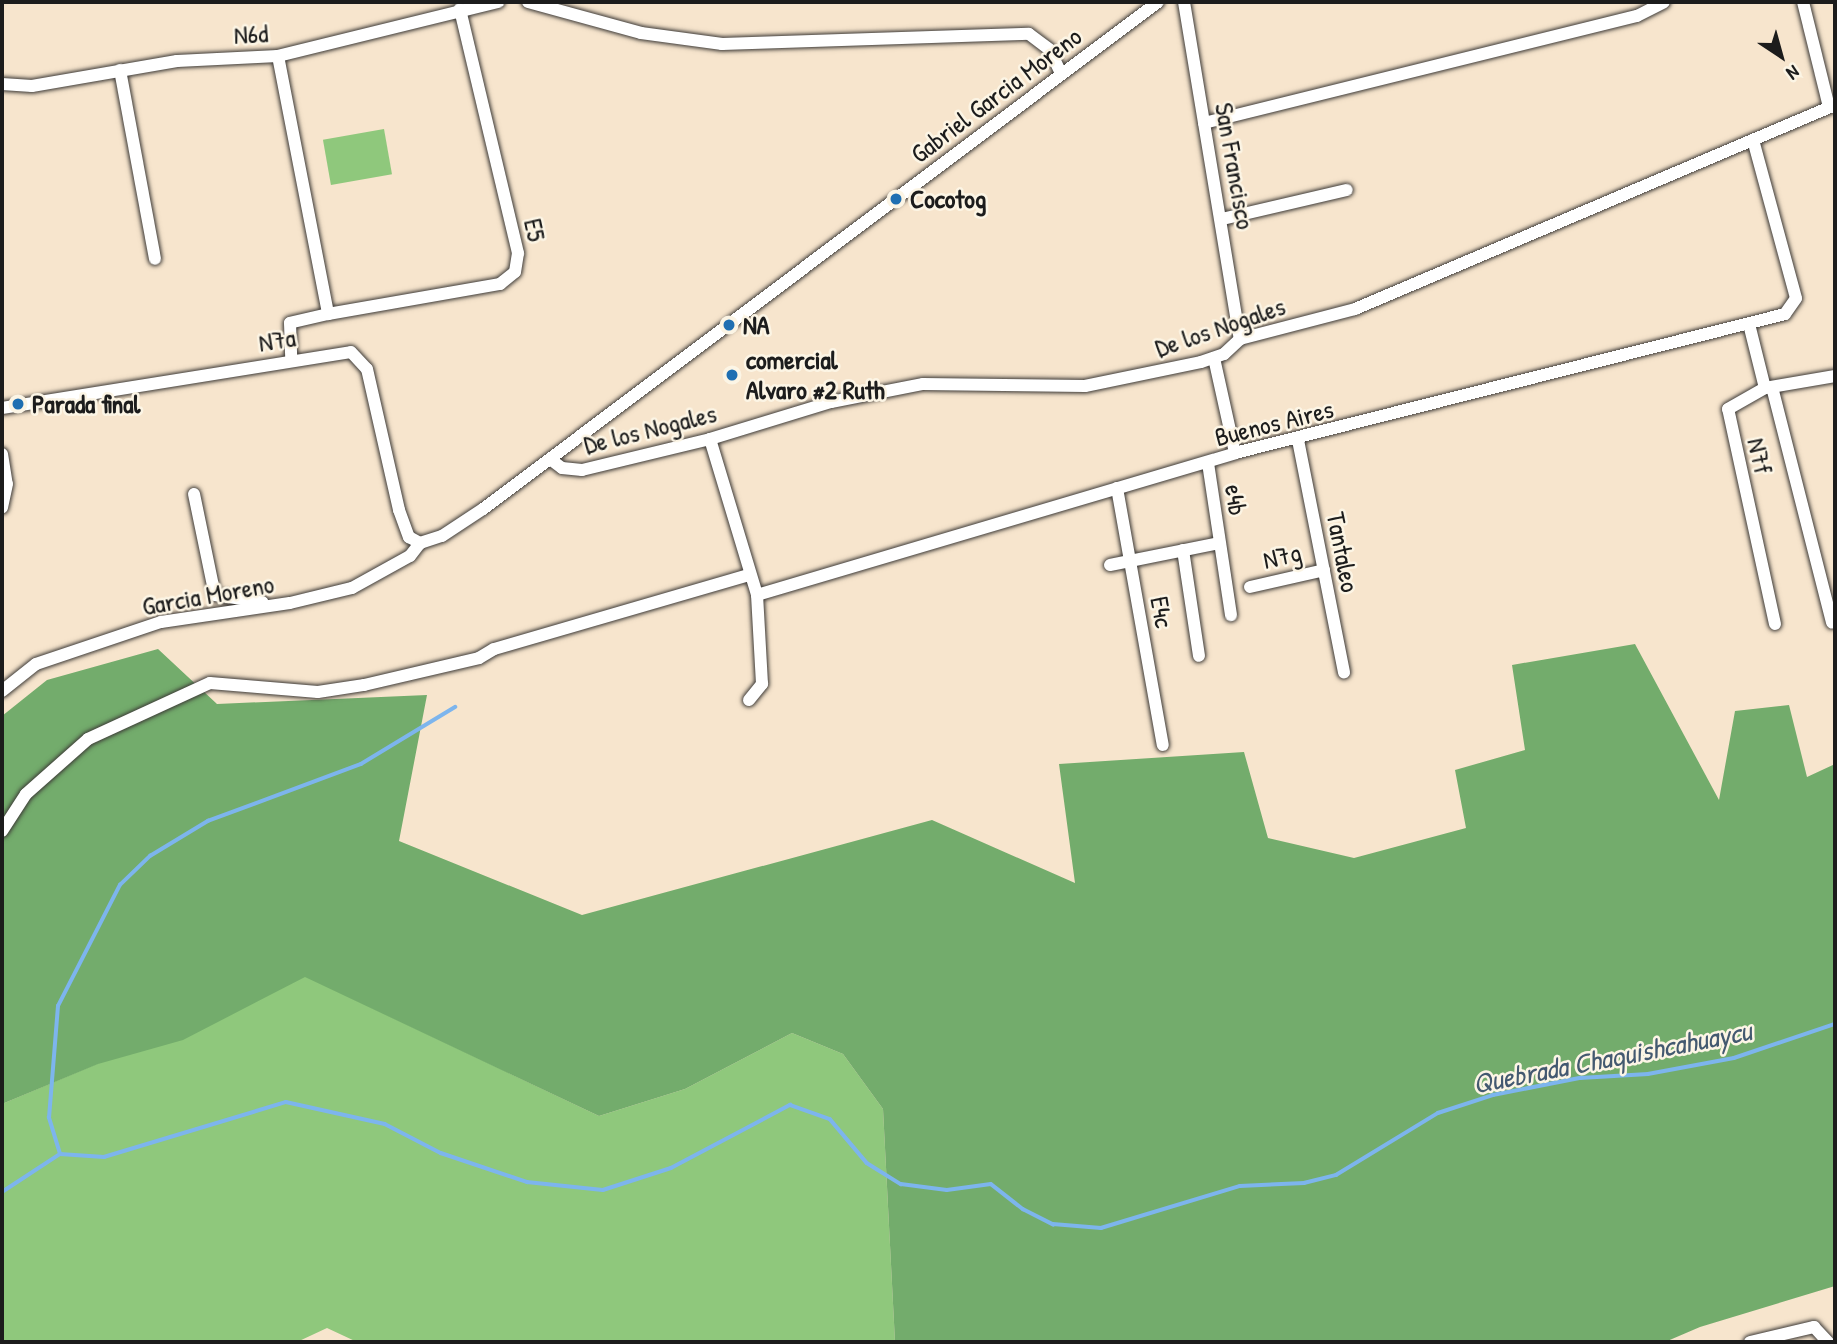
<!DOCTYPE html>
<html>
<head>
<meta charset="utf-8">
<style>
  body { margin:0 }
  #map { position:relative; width:1837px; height:1344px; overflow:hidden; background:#f7e5cd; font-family:"Patrick Hand",sans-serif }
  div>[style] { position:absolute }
  .green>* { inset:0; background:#8fc87c; transform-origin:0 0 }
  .forest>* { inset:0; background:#73ac6c }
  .stream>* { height:3.5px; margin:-1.75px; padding:0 1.75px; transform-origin:1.75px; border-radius:1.75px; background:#7db5ed }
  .roads { filter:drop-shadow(0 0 2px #3d3a37) drop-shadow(0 0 2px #3d3a37) }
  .minor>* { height:12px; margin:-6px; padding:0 6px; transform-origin:6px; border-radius:6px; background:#fff }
  .dots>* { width:19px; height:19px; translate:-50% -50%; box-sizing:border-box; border:4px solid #fcf5e5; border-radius:50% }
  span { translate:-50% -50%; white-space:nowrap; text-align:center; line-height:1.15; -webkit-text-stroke:5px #fcf5e5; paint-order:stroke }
  .street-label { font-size:26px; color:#1c1c1c }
  .poi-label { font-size:26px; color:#1c1c1c; font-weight:700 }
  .left { translate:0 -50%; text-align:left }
  .water-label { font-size:28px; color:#435970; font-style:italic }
  .frame { position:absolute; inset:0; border:4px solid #1c1c1c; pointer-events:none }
  .north { position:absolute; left:1746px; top:21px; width:70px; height:70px; -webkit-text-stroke:5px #fcf5e5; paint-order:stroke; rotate:144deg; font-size:19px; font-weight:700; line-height:28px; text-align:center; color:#1c1c1c }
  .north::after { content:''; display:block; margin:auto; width:24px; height:32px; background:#1c1c1c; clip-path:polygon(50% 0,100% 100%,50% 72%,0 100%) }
</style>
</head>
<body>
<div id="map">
  <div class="green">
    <div style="left:384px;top:129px;width:46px;height:62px;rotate:80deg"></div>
    <div style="clip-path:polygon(305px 976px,599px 1116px,685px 1089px,792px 1033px,843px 1054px,883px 1109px,895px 1342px,357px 1342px,327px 1328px,297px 1342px,2px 1342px,2px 1104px)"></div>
  </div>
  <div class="forest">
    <div style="clip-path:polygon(1635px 644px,1719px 800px,1735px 711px,1789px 705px,1807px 777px,1835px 764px,1835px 1286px,1700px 1327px,1665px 1342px,895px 1342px,883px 1109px,843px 1054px,792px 1033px,685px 1089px,599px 1116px,305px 977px,183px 1040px,98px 1064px,2px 1104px,2px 716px,47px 680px,158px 649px,217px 704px,427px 695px,399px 841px,582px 915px,932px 820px,1075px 883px,1059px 764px,1244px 752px,1268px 838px,1354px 858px,1466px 828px,1455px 770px,1525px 750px,1512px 665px)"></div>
  </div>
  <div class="stream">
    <div style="left:60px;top:1154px;width:38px;rotate:-107deg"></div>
    <div style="left:49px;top:1118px;width:112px;rotate:-85.4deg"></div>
    <div style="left:58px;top:1006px;width:136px;rotate:-62.9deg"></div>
    <div style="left:120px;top:885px;width:42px;rotate:-44deg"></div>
    <div style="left:150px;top:856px;width:68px;rotate:-31.1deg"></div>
    <div style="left:208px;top:821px;width:163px;rotate:-20.4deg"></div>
    <div style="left:361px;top:764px;width:110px;rotate:-31.2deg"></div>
    <div style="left:2px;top:1192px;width:69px;rotate:-33.2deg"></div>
    <div style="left:60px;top:1154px;width:44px;rotate:3.9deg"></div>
    <div style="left:104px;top:1157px;width:190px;rotate:-16.8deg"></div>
    <div style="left:286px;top:1102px;width:101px;rotate:12.5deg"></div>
    <div style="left:385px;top:1124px;width:63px;rotate:27.4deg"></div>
    <div style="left:441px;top:1153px;width:91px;rotate:18.6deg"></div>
    <div style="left:527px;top:1182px;width:76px;rotate:6deg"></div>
    <div style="left:603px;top:1190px;width:71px;rotate:-17.9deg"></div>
    <div style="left:671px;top:1168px;width:135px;rotate:-27.9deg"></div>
    <div style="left:790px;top:1105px;width:42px;rotate:19.3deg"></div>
    <div style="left:830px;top:1119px;width:57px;rotate:49.9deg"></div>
    <div style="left:867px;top:1163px;width:40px;rotate:32deg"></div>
    <div style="left:901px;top:1184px;width:46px;rotate:7.4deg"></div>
    <div style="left:947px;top:1190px;width:44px;rotate:-7.8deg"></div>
    <div style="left:991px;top:1184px;width:41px;rotate:38deg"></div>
    <div style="left:1023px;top:1209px;width:34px;rotate:27deg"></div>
    <div style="left:1053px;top:1224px;width:48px;rotate:4.8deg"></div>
    <div style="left:1101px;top:1228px;width:145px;rotate:-16.8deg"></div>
    <div style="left:1240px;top:1186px;width:64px;rotate:-2.7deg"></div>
    <div style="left:1304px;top:1183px;width:33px;rotate:-14deg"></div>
    <div style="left:1336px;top:1175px;width:119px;rotate:-31.3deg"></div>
    <div style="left:1438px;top:1113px;width:58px;rotate:-18.1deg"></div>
    <div style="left:1493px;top:1095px;width:89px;rotate:-11.1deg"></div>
    <div style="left:1580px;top:1078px;width:68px;rotate:-3.4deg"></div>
    <div style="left:1648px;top:1074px;width:87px;rotate:-10.5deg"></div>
    <div style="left:1734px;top:1058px;width:107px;rotate:-18.6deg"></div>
  </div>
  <div class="roads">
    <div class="minor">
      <div style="left:528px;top:2px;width:117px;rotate:15.3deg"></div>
      <div style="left:641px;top:33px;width:82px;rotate:7.7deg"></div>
      <div style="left:722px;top:44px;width:307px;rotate:-1.9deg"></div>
      <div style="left:1029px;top:34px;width:26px;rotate:37deg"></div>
      <div style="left:1050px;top:50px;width:26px;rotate:65deg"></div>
      <div style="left:1184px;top:2px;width:342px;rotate:80.6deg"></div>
      <div style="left:1803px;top:2px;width:108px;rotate:76.1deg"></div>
      <div style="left:278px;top:56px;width:263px;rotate:79deg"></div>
      <div style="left:328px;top:314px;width:39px;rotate:167deg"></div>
      <div style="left:290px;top:323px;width:37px;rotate:88deg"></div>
      <div style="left:120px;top:70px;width:192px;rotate:79.5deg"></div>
      <div style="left:2px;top:84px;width:30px;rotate:4deg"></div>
      <div style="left:32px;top:86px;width:147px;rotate:-9.8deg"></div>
      <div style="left:177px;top:61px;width:101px;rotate:-2.8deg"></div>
      <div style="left:278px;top:56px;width:227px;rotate:-13.8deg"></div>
      <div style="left:1204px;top:123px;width:446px;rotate:-13.9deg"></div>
      <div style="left:1637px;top:16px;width:30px;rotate:-27deg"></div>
      <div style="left:1222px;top:219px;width:128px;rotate:-13.1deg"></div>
      <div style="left:328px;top:314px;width:175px;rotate:-9.9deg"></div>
      <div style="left:500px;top:284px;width:19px;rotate:-39deg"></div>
      <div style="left:515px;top:272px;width:19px;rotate:-81deg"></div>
      <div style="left:518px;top:253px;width:251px;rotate:-103.4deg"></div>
      <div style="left:1749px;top:324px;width:66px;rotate:76deg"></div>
      <div style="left:1214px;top:358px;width:97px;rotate:77.5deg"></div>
      <div style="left:1772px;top:387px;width:243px;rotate:75.7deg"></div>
      <div style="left:2px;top:408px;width:353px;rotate:-9.1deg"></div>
      <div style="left:351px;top:352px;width:23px;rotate:47deg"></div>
      <div style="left:367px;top:369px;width:145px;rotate:77.2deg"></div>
      <div style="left:399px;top:510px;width:29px;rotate:70deg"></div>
      <div style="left:409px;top:537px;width:13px;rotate:29deg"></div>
      <div style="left:710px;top:439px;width:163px;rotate:73.2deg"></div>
      <div style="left:757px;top:595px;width:499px;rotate:-16.5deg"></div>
      <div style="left:1235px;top:453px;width:567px;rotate:-14.18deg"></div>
      <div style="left:1785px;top:314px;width:19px;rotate:-55deg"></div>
      <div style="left:1796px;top:298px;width:164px;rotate:-105.2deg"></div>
      <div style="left:1298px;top:440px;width:237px;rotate:78.8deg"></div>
      <div style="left:2px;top:454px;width:30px;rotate:81deg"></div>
      <div style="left:7px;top:484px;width:24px;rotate:102deg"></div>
      <div style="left:550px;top:459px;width:15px;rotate:37deg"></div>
      <div style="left:562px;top:468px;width:20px;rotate:6deg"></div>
      <div style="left:582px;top:470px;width:132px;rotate:-13.6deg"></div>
      <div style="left:710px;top:439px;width:127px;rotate:-17deg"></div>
      <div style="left:831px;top:402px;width:94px;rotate:-11.1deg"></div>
      <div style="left:923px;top:384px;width:162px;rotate:0.7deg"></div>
      <div style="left:1085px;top:386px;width:118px;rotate:-11.7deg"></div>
      <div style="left:1201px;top:362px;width:24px;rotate:-19deg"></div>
      <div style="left:1224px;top:354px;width:22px;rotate:-43deg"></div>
      <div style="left:1240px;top:339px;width:119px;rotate:-14.6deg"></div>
      <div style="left:1355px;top:309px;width:522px;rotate:-23.03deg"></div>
      <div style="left:1208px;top:463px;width:154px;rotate:81.4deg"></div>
      <div style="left:1117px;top:488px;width:261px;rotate:79.9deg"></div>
      <div style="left:194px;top:494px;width:103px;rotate:78.3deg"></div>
      <div style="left:215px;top:595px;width:48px;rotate:8.5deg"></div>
      <div style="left:420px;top:543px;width:23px;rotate:-18deg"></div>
      <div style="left:442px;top:536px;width:49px;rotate:-33.4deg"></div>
      <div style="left:483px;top:509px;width:844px;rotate:-36.91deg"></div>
      <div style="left:1183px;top:550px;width:107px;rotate:81.4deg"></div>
      <div style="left:1110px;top:565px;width:111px;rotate:-11.4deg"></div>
      <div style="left:1250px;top:587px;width:76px;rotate:-12.9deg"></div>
      <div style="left:1775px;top:624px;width:220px;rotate:-102.3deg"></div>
      <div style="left:1728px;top:409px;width:43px;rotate:-29.6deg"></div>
      <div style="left:1765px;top:388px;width:71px;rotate:-9.7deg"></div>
      <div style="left:2px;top:691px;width:43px;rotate:-38.5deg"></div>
      <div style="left:36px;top:664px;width:132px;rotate:-18.6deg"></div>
      <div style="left:161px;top:622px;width:130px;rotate:-8.4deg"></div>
      <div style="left:290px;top:603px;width:64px;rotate:-13.6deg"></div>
      <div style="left:352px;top:588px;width:66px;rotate:-28.9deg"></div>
      <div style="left:410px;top:556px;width:16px;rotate:-52deg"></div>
      <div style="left:749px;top:700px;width:21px;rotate:-51deg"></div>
      <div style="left:762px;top:684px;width:89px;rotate:-93.2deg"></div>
      <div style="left:2px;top:831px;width:44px;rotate:-57deg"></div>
      <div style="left:26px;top:794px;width:83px;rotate:-41.6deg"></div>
      <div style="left:88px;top:739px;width:134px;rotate:-24.7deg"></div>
      <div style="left:210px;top:683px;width:108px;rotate:4.8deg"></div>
      <div style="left:318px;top:692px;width:47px;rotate:-8.7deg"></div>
      <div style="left:364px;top:685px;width:118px;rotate:-13.2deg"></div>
      <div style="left:479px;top:658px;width:17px;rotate:-31deg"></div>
      <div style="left:494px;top:649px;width:266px;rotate:-16.2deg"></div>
      <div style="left:1750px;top:1342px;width:66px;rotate:-13.2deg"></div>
      <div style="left:1814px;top:1327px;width:21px;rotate:47deg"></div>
    </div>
  </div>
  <div class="dots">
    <div style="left:896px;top:199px;background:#1f6fb2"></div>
    <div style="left:729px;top:325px;background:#1f6fb2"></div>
    <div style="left:732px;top:375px;background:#1f6fb2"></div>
    <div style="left:18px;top:404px;background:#1f6fb2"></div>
  </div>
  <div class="street-label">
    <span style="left:251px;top:34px;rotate:-3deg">N6d</span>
    <span style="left:996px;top:95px;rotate:-37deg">Gabriel Garcia Moreno</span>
    <span style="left:1235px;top:166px;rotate:80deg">San Francisco</span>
    <span style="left:535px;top:230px;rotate:78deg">E5</span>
    <span style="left:1220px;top:327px;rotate:-19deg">De los Nogales</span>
    <span style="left:277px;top:340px;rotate:-9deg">N7a</span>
    <span style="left:1274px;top:423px;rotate:-14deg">Buenos Aires</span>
    <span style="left:650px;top:429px;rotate:-14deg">De los Nogales</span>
    <span style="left:1760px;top:456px;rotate:77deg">N7f</span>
    <span style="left:1236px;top:500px;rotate:81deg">e4b</span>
    <span style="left:1343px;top:552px;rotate:79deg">Tantaleo</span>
    <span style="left:1282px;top:556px;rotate:-13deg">N7g</span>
    <span style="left:208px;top:595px;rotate:-10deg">Garcia Moreno</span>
    <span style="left:1162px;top:612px;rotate:80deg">E4c</span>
  </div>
  <div class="poi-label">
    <span class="left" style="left:910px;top:199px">Cocotog</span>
    <span class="left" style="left:743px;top:325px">NA</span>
    <span class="left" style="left:746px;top:375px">comercial<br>Alvaro #2 Ruth</span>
    <span class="left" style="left:32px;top:404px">Parada final</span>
  </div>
  <div class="water-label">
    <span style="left:1612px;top:1057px;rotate:-11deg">Quebrada Chaquishcahuaycu</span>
  </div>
  <div class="frame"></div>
  <div class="north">N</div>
</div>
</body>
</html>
